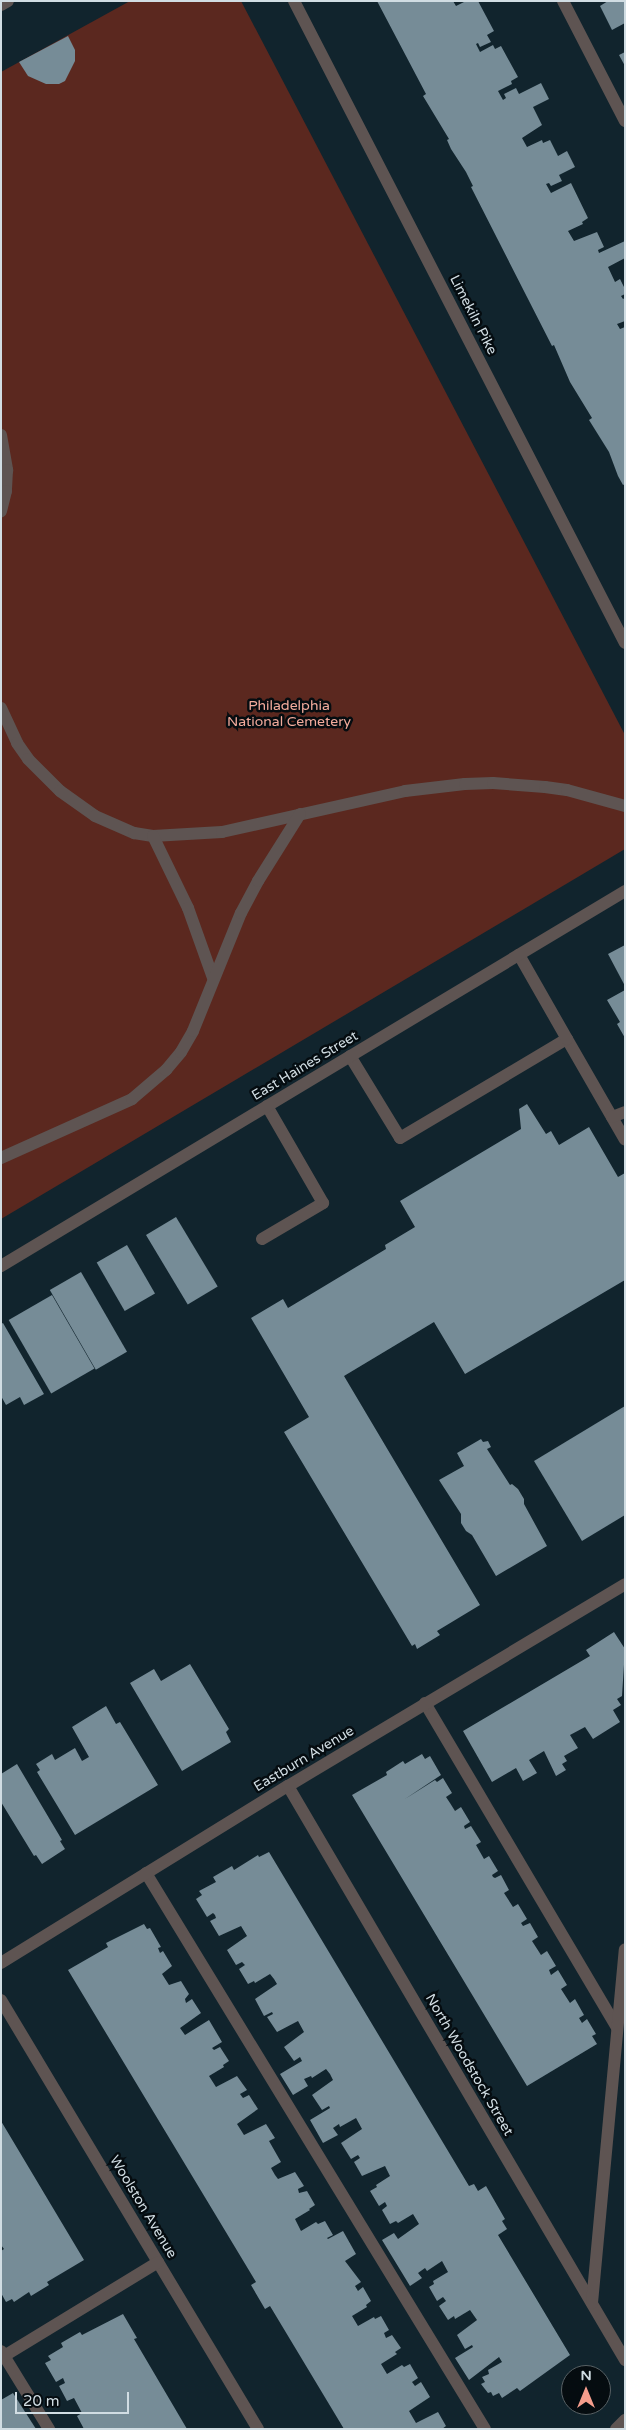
<!DOCTYPE html>
<html>
<head>
<meta charset="utf-8">
<style>
  body { margin:0 }
  #map { position:relative; width:626px; height:2430px; overflow:hidden; background:#11242d; font-family:"Varela Round",sans-serif }
  div>[style] { position:absolute }
  .green>* { inset:0; background:#5b281f }
  .building>* { inset:0; background:#768c97; transform-origin:0 0 }
  .minor>* { height:12px; margin:-6px; padding:0 6px; transform-origin:6px; border-radius:6px; background:#5e5452 }
  span { translate:-50% -50%; white-space:nowrap; text-align:center; line-height:1.15; -webkit-text-stroke:5px #050c10; paint-order:stroke }
  .street-label { font-size:14px; color:#d1dde3 }
  .park-label { font-size:14px; color:#f3ab9c }
  .frame { position:absolute; inset:0; border:2px solid #d1dde3; pointer-events:none }
  .north { position:absolute; left:561px; top:2365px; width:50px; height:50px; box-sizing:border-box; background:#050c10; border:1px solid #576064; border-radius:50%; rotate:0deg; font-size:14px; font-weight:700; line-height:20px; text-align:center; color:#d1dde3 }
  .north::after { content:''; display:block; margin:auto; width:18px; height:22px; background:#f49d8c; clip-path:polygon(50% 0,100% 100%,50% 72%,0 100%) }
  .scale { position:absolute; left:15px; top:2392px; width:114px; height:22px; box-sizing:border-box; border:2px solid #d1dde3; border-top:0; padding-left:6px; font-size:15px; line-height:18px; white-space:nowrap; color:#d1dde3; -webkit-text-stroke:4px #050c10; paint-order:stroke }
</style>
</head>
<body>
<div id="map">
  <div class="green">
    <div style="clip-path:polygon(130px 1px,241px 1px,625px 735px,625px 849px,1px 1219px,1px 72px)"></div>
  </div>
  <div class="building">
    <div style="clip-path:polygon(377px 1px,453px 1px,456px 6px,466px 1px,478px 1px,494px 31px,487px 35px,491px 42px,480px 47px,478px 43px,476px 44px,480px 52px,493px 45px,495px 49px,501px 46px,518px 77px,511px 81px,512px 84px,498px 91px,503px 100px,506px 98px,504px 94px,516px 88px,519px 94px,541px 83px,549px 99px,533px 107px,542px 125px,522px 138px,527px 147px,542px 140px,543px 143px,550px 140px,558px 156px,567px 151px,575px 167px,559px 175px,562px 181px,551px 186px,549px 183px,546px 184px,551px 193px,571px 183px,588px 218px,582px 222px,583px 224px,568px 231px,574px 241px,597px 232px,604px 247px,598px 250px,599px 253px,625px 241px,625px 258px,608px 267px,615px 282px,620px 279px,625px 289px,625px 294px,621px 296px,623px 299px,625px 298px,625px 321px,617px 324px,620px 329px,625px 327px,625px 484px,623px 485px,618px 476px,609px 452px,589px 420px,592px 418px,570px 382px,554px 345px,552px 346px,471px 187px,473px 186px,466px 172px,451px 149px,447px 140px,449px 139px,423px 96px,426px 94px)"></div>
    <div style="clip-path:polygon(608px 1px,625px 1px,625px 23px,612px 30px,600px 6px)"></div>
    <div style="clip-path:polygon(68px 36px,75px 50px,75px 61px,65px 81px,59px 84px,46px 84px,28px 76px,19px 62px)"></div>
    <div style="clip-path:polygon(625px 52px,625px 66px,619px 55px)"></div>
    <div style="clip-path:polygon(625px 945px,625px 986px,608px 954px)"></div>
    <div style="clip-path:polygon(625px 990px,625px 1038px,617px 1024px,620px 1022px,607px 1000px)"></div>
    <div style="clip-path:polygon(527px 1104px,546px 1134px,551px 1131px,559px 1145px,589px 1127px,618px 1177px,625px 1173px,625px 1280px,465px 1374px,434px 1322px,344px 1376px,480px 1605px,437px 1631px,440px 1635px,417px 1649px,415px 1644px,412px 1646px,284px 1432px,309px 1417px,251px 1318px,283px 1299px,288px 1308px,386px 1249px,385px 1245px,415px 1227px,400px 1201px,521px 1129px,519px 1109px)"></div>
    <div style="left:176px;top:1217px;width:81px;height:35px;rotate:59deg"></div>
    <div style="left:127px;top:1245px;width:56px;height:35px;rotate:60deg"></div>
    <div style="left:81px;top:1272px;width:92px;height:36px;rotate:60deg"></div>
    <div style="left:52px;top:1295px;width:85px;height:50px;rotate:60deg"></div>
    <div style="clip-path:polygon(3px 1323px,44px 1394px,24px 1405px,20px 1397px,6px 1405px,1px 1396px,1px 1324px)"></div>
    <div style="clip-path:polygon(625px 1406px,625px 1515px,582px 1541px,534px 1461px)"></div>
    <div style="clip-path:polygon(481px 1439px,483px 1442px,488px 1441px,491px 1447px,487px 1449px,510px 1485px,512px 1484px,518px 1489px,524px 1499px,524px 1504px,547px 1546px,496px 1576px,472px 1535px,466px 1531px,461px 1523px,461px 1514px,439px 1480px,464px 1466px,457px 1453px)"></div>
    <div style="clip-path:polygon(614px 1632px,625px 1649px,622px 1696px,617px 1699px,621px 1705px,613px 1710px,620px 1722px,593px 1739px,585px 1727px,570px 1735px,578px 1748px,564px 1756px,567px 1761px,562px 1764px,566px 1770px,556px 1776px,544px 1751px,529px 1760px,537px 1773px,523px 1781px,516px 1768px,492px 1782px,463px 1731px,590px 1656px,586px 1650px)"></div>
    <div style="clip-path:polygon(190px 1664px,229px 1729px,226px 1732px,231px 1742px,182px 1771px,130px 1683px,154px 1669px,161px 1681px)"></div>
    <div style="clip-path:polygon(106px 1706px,116px 1724px,120px 1722px,158px 1785px,75px 1835px,37px 1772px,40px 1770px,36px 1764px,52px 1754px,55px 1760px,75px 1748px,82px 1761px,89px 1757px,72px 1727px)"></div>
    <div style="clip-path:polygon(422px 1754px,425px 1759px,430px 1756px,441px 1775px,405px 1799px,435px 1780px,437px 1782px,443px 1778px,452px 1793px,446px 1797px,450px 1803px,455px 1811px,461px 1807px,470px 1822px,464px 1826px,465px 1829px,471px 1826px,481px 1842px,476px 1845px,484px 1859px,489px 1856px,498px 1871px,492px 1875px,493px 1877px,495px 1878px,501px 1875px,509px 1890px,504px 1893px,513px 1907px,518px 1904px,527px 1919px,521px 1923px,523px 1926px,530px 1923px,538px 1937px,532px 1941px,541px 1955px,547px 1951px,556px 1966px,549px 1970px,551px 1975px,558px 1970px,567px 1985px,561px 1989px,570px 2003px,575px 1999px,584px 2015px,579px 2018px,582px 2023px,587px 2019px,596px 2034px,592px 2036px,597px 2044px,527px 2086px,352px 1795px,387px 1775px,386px 1772px,403px 1761px,405px 1764px)"></div>
    <div style="clip-path:polygon(17px 1764px,62px 1840px,60px 1841px,65px 1849px,42px 1864px,36px 1855px,34px 1856px,1px 1802px,1px 1774px)"></div>
    <div style="clip-path:polygon(269px 1852px,469px 2186px,474px 2184px,478px 2191px,486px 2186px,505px 2219px,502px 2221px,507px 2229px,498px 2235px,570px 2355px,520px 2391px,517px 2388px,502px 2398px,499px 2393px,493px 2396px,491px 2392px,488px 2393px,481px 2384px,485px 2382px,482px 2377px,489px 2374px,488px 2370px,502px 2362px,499px 2357px,469px 2380px,455px 2358px,473px 2347px,472px 2345px,465px 2349px,457px 2335px,477px 2320px,470px 2310px,455px 2319px,454px 2316px,448px 2320px,439px 2306px,446px 2301px,443px 2297px,437px 2301px,429px 2287px,434px 2284px,433px 2281px,448px 2272px,442px 2261px,427px 2271px,425px 2268px,418px 2273px,422px 2278px,410px 2286px,382px 2240px,394px 2233px,398px 2239px,419px 2224px,413px 2214px,398px 2223px,396px 2221px,390px 2224px,382px 2210px,387px 2206px,385px 2202px,379px 2206px,370px 2191px,377px 2187px,376px 2185px,390px 2176px,385px 2166px,362px 2176px,354px 2162px,360px 2158px,358px 2155px,351px 2159px,341px 2143px,362px 2129px,356px 2118px,340px 2127px,339px 2124px,333px 2128px,338px 2135px,323px 2143px,310px 2120px,330px 2108px,329px 2106px,322px 2110px,312px 2095px,333px 2080px,330px 2074px,326px 2069px,312px 2078px,311px 2076px,304px 2079px,308px 2086px,293px 2095px,280px 2074px,302px 2061px,300px 2057px,294px 2061px,284px 2047px,304px 2032px,298px 2021px,277px 2032px,267px 2017px,273px 2014px,272px 2012px,264px 2016px,255px 1999px,277px 1984px,274px 1979px,270px 1974px,255px 1983px,254px 1981px,248px 1984px,239px 1969px,245px 1965px,242px 1962px,236px 1965px,227px 1950px,247px 1936px,241px 1926px,219px 1936px,210px 1921px,216px 1918px,215px 1915px,213px 1913px,207px 1917px,196px 1899px,202px 1895px,199px 1891px,216px 1882px,213px 1877px,232px 1866px,234px 1870px,258px 1855px,259px 1857px)"></div>
    <div style="clip-path:polygon(144px 1924px,147px 1929px,150px 1928px,161px 1947px,158px 1948px,160px 1953px,163px 1951px,172px 1966px,162px 1974px,169px 1985px,181px 1981px,189px 1994px,185px 1999px,186px 2003px,192px 1999px,201px 2013px,180px 2028px,185px 2035px,209px 2020px,222px 2042px,212px 2048px,214px 2050px,220px 2047px,229px 2061px,223px 2065px,224px 2067px,209px 2076px,216px 2087px,237px 2076px,247px 2090px,240px 2094px,243px 2098px,249px 2095px,258px 2109px,237px 2124px,244px 2135px,266px 2124px,275px 2138px,269px 2141px,281px 2162px,271px 2168px,275px 2175px,278px 2179px,295px 2172px,304px 2186px,298px 2189px,299px 2193px,307px 2191px,315px 2205px,309px 2209px,310px 2210px,295px 2219px,301px 2231px,316px 2222px,318px 2224px,325px 2221px,333px 2235px,327px 2238px,328px 2239px,343px 2231px,356px 2254px,345px 2261px,361px 2282px,355px 2286px,358px 2291px,363px 2287px,371px 2301px,366px 2305px,367px 2307px,352px 2316px,358px 2326px,374px 2317px,375px 2319px,381px 2316px,389px 2330px,384px 2333px,386px 2338px,392px 2335px,401px 2348px,395px 2352px,397px 2354px,381px 2364px,387px 2374px,402px 2365px,404px 2367px,410px 2364px,418px 2378px,412px 2382px,415px 2386px,421px 2382px,430px 2397px,409px 2411px,416px 2423px,438px 2412px,446px 2426px,442px 2429px,344px 2429px,270px 2306px,265px 2309px,251px 2285px,256px 2282px,68px 1970px,108px 1947px,106px 1943px)"></div>
    <div style="clip-path:polygon(1px 2121px,84px 2260px,47px 2282px,49px 2285px,31px 2296px,29px 2292px,14px 2302px,12px 2299px,6px 2302px,1px 2293px,1px 2251px,4px 2249px,1px 2245px)"></div>
    <div style="clip-path:polygon(123px 2314px,137px 2338px,134px 2339px,187px 2429px,84px 2429px,77px 2416px,82px 2413px,74px 2398px,67px 2401px,59px 2386px,65px 2383px,63px 2378px,56px 2382px,45px 2363px,51px 2360px,48px 2356px,63px 2347px,61px 2343px,80px 2332px,82px 2335px)"></div>
    <div style="clip-path:polygon(13px 2393px,36px 2429px,1px 2429px,1px 2400px)"></div>
  </div>
  <div class="minor">
    <div style="left:294px;top:1px;width:722px;rotate:62.73deg"></div>
    <div style="left:563px;top:1px;width:135px;rotate:62.7deg"></div>
    <div style="left:1px;top:5px;width:8px;rotate:-30deg"></div>
    <div style="left:1px;top:435px;width:36px;rotate:80deg"></div>
    <div style="left:7px;top:470px;width:21px;rotate:93deg"></div>
    <div style="left:6px;top:491px;width:21px;rotate:104deg"></div>
    <div style="left:1px;top:708px;width:38px;rotate:65deg"></div>
    <div style="left:17px;top:743px;width:19px;rotate:55deg"></div>
    <div style="left:28px;top:759px;width:45px;rotate:45deg"></div>
    <div style="left:60px;top:791px;width:43px;rotate:35.5deg"></div>
    <div style="left:95px;top:816px;width:43px;rotate:23.6deg"></div>
    <div style="left:134px;top:833px;width:19px;rotate:9deg"></div>
    <div style="left:153px;top:836px;width:69px;rotate:-3.3deg"></div>
    <div style="left:222px;top:832px;width:188px;rotate:-12.6deg"></div>
    <div style="left:405px;top:791px;width:60px;rotate:-6.7deg"></div>
    <div style="left:465px;top:784px;width:28px;rotate:-2deg"></div>
    <div style="left:493px;top:783px;width:52px;rotate:4.4deg"></div>
    <div style="left:545px;top:787px;width:22px;rotate:8deg"></div>
    <div style="left:567px;top:790px;width:60px;rotate:15.4deg"></div>
    <div style="left:153px;top:836px;width:80px;rotate:64.1deg"></div>
    <div style="left:188px;top:908px;width:74px;rotate:70.3deg"></div>
    <div style="left:567px;top:1039px;width:116px;rotate:60.1deg"></div>
    <div style="left:350px;top:1056px;width:96px;rotate:58.6deg"></div>
    <div style="left:400px;top:1138px;width:194px;rotate:-30.7deg"></div>
    <div style="left:567px;top:1039px;width:97px;rotate:-119.7deg"></div>
    <div style="left:612px;top:1117px;width:14px;rotate:-21deg"></div>
    <div style="left:1px;top:1158px;width:144px;rotate:-24.2deg"></div>
    <div style="left:132px;top:1099px;width:45px;rotate:-40.5deg"></div>
    <div style="left:166px;top:1070px;width:23px;rotate:-50deg"></div>
    <div style="left:181px;top:1052px;width:24px;rotate:-60deg"></div>
    <div style="left:193px;top:1031px;width:127px;rotate:-67.9deg"></div>
    <div style="left:241px;top:913px;width:36px;rotate:-62deg"></div>
    <div style="left:258px;top:881px;width:79px;rotate:-57.9deg"></div>
    <div style="left:262px;top:1239px;width:71px;rotate:-30.5deg"></div>
    <div style="left:323px;top:1203px;width:112px;rotate:-120deg"></div>
    <div style="left:1px;top:1266px;width:728px;rotate:-31deg"></div>
    <div style="left:425px;top:1703px;width:377px;rotate:59.4deg"></div>
    <div style="left:288px;top:1786px;width:666px;rotate:59.58deg"></div>
    <div style="left:146px;top:1873px;width:651px;rotate:58.63deg"></div>
    <div style="left:1px;top:1963px;width:337px;rotate:-31.7deg"></div>
    <div style="left:288px;top:1786px;width:393px;rotate:-30.9deg"></div>
    <div style="left:1px;top:2000px;width:500px;rotate:59.08deg"></div>
    <div style="left:592px;top:2303px;width:355px;rotate:-84.7deg"></div>
    <div style="left:1px;top:2351px;width:92px;rotate:58.4deg"></div>
    <div style="left:1px;top:2358px;width:184px;rotate:-31.4deg"></div>
    <div style="left:616px;top:2429px;width:13px;rotate:-45deg"></div>
  </div>
  <div class="street-label">
    <span style="left:473px;top:315px;rotate:63deg">Limekiln Pike</span>
    <span style="left:305px;top:1066px;rotate:-31deg">East Haines Street</span>
    <span style="left:304px;top:1759px;rotate:-31deg">Eastburn Avenue</span>
    <span style="left:469px;top:2065px;rotate:60deg">North Woodstock Street</span>
    <span style="left:143px;top:2207px;rotate:59deg">Woolston Avenue</span>
  </div>
  <div class="park-label">
    <span style="left:289px;top:714px">Philadelphia<br>National Cemetery</span>
  </div>
  <div class="frame"></div>
  <div class="north">N</div>
  <div class="scale">20 m</div>
</div>
</body>
</html>
